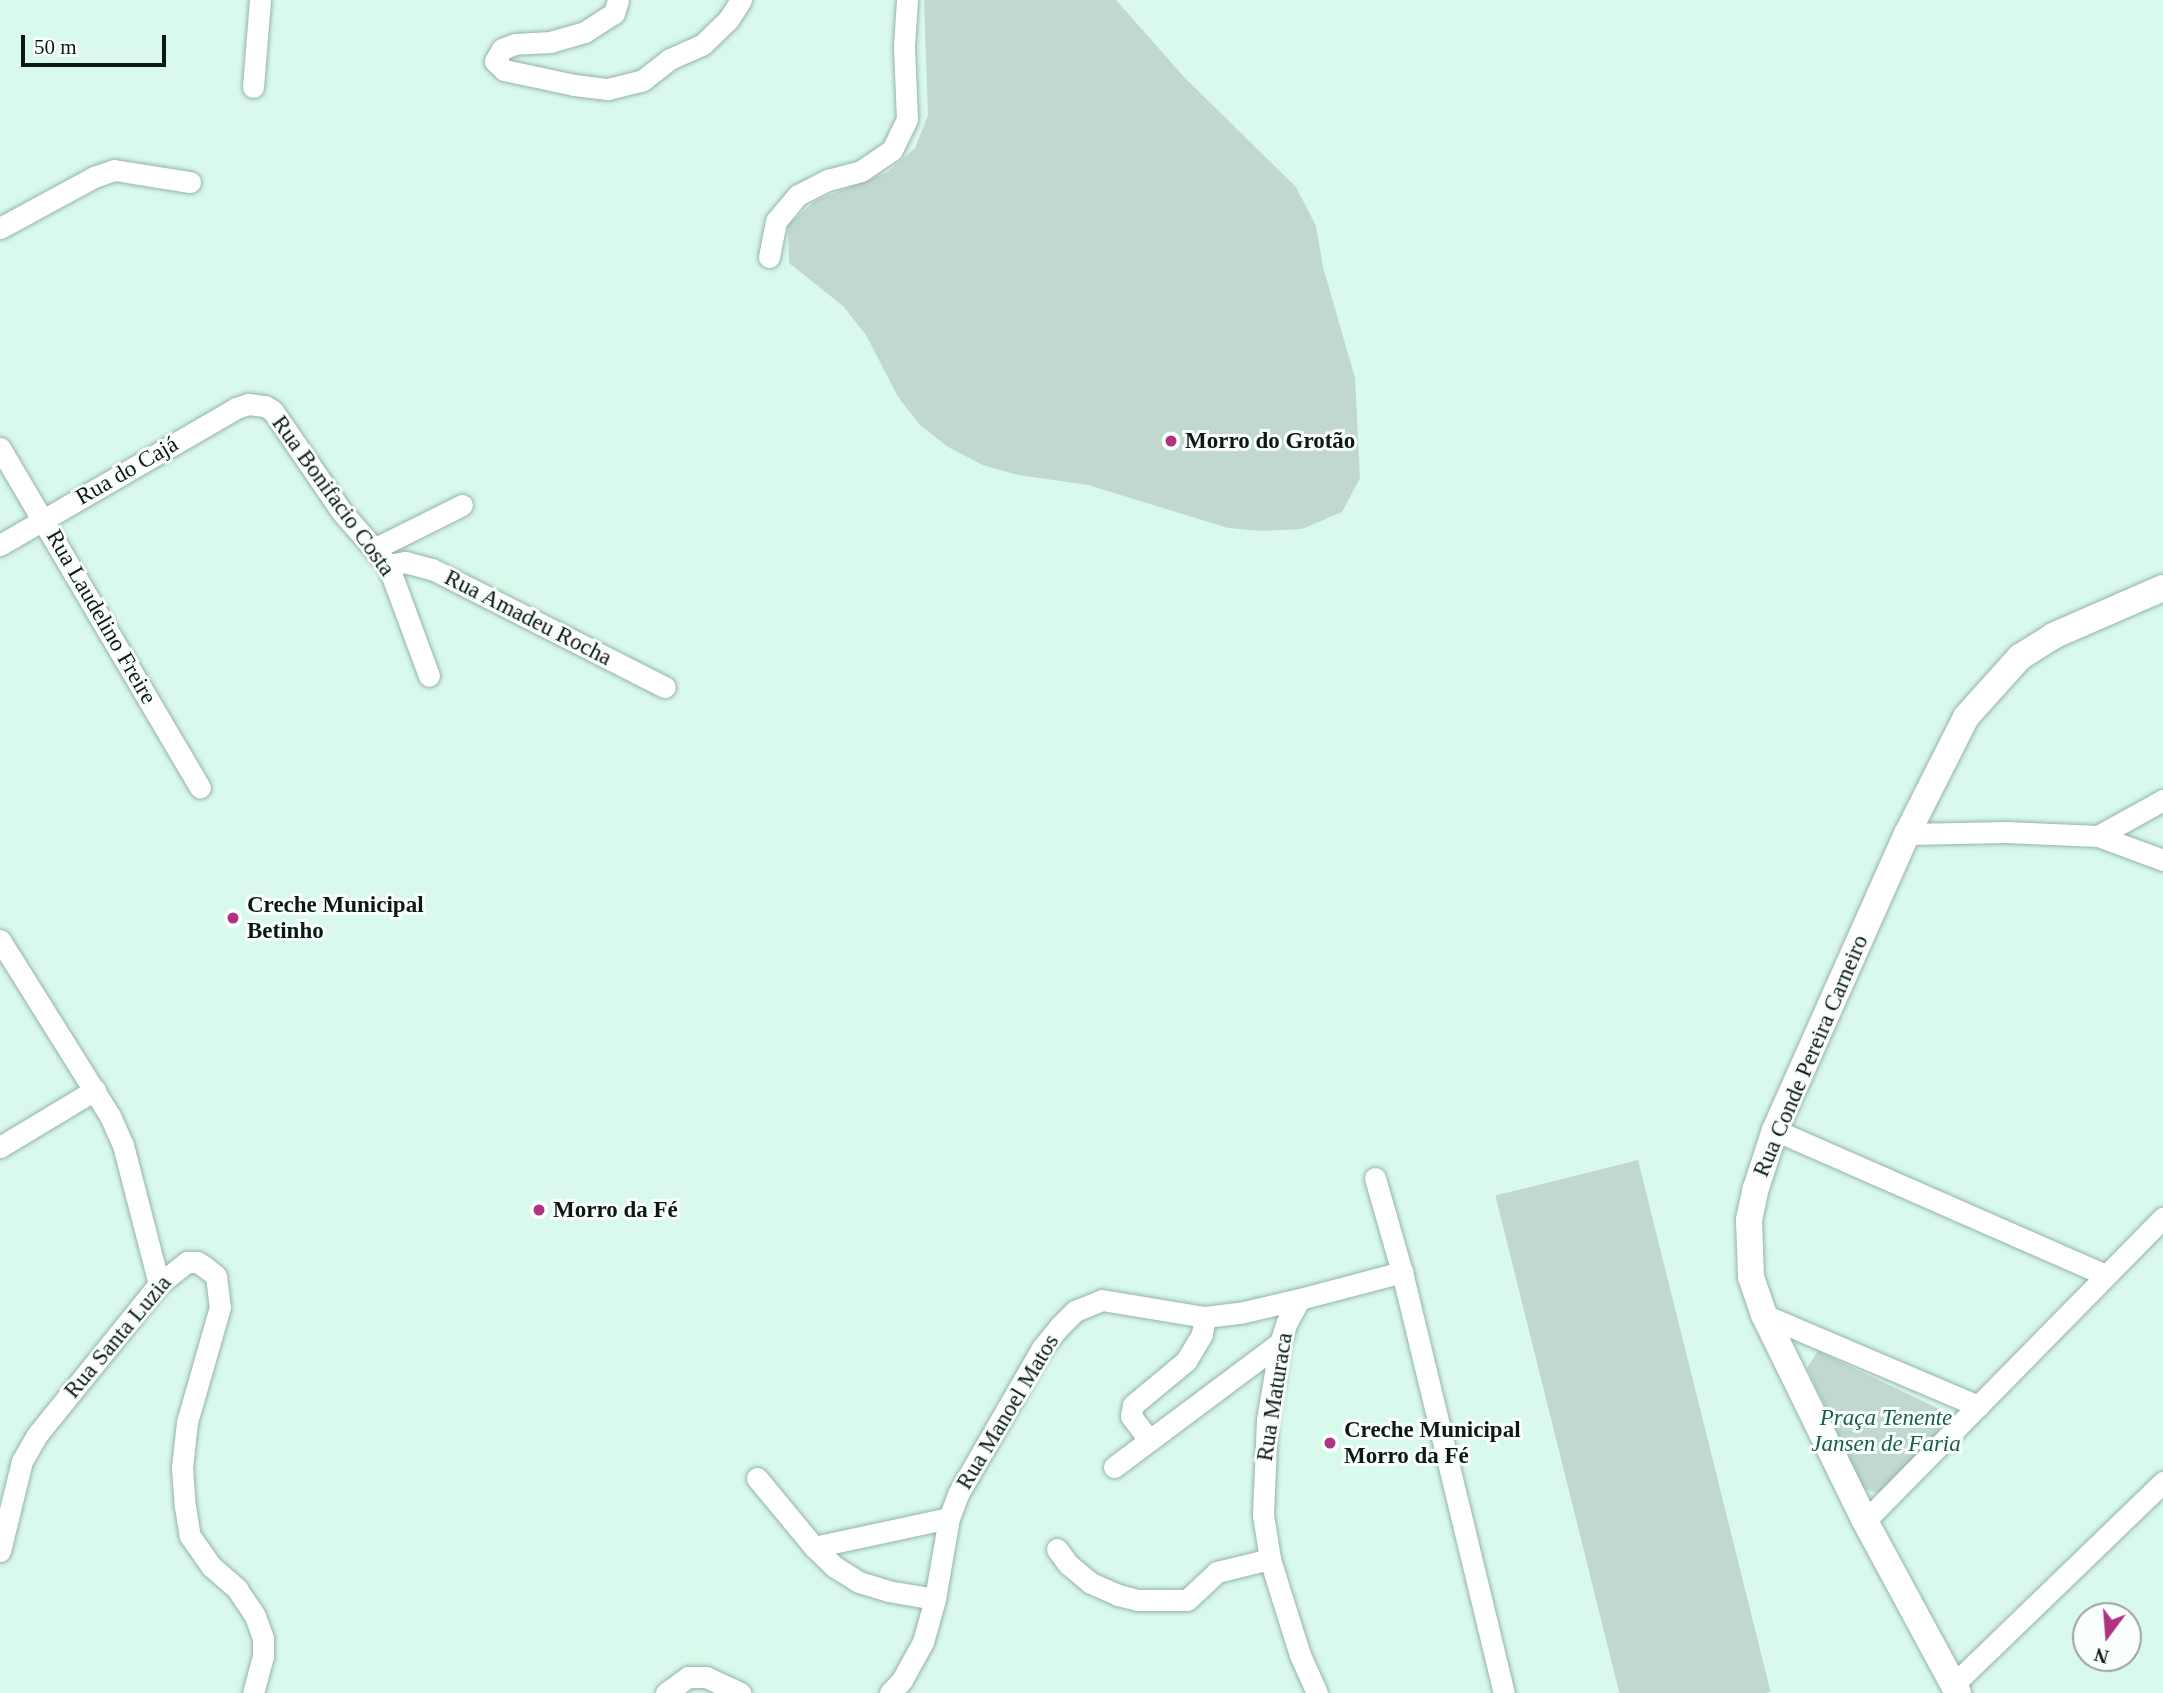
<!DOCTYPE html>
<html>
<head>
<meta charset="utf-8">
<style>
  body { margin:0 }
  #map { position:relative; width:2163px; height:1693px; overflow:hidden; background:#d8f9eb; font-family:Georgia,serif }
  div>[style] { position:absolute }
  .green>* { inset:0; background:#c1d8ce; transform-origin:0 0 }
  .roads { filter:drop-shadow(0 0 2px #95b4a7) drop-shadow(0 0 2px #95b4a7) }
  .minor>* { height:21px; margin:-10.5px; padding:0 10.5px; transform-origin:10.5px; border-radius:10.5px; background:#fff }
  .tertiary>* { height:26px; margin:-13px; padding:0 13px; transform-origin:13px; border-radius:13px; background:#fff }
  .dots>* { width:19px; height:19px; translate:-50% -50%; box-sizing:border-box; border:4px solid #f9fffc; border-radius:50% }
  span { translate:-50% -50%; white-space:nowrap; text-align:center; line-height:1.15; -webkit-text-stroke:6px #f9fffc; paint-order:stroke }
  .poi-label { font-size:23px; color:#0c1813; font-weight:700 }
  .left { translate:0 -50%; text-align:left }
  .street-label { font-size:23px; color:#0c1813 }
  .park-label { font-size:23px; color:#1c5d49; font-style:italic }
  .north { position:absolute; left:2072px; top:1602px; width:70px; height:70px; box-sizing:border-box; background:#f9fffc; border:2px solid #9aa39f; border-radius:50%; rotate:196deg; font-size:19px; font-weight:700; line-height:28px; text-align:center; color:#0c1813 }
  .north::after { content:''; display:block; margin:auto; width:24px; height:32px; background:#b03383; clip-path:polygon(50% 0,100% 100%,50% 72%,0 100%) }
  .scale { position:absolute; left:21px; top:35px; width:145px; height:32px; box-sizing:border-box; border:4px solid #0c1813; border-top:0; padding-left:9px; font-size:21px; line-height:24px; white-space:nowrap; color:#0c1813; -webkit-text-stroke:5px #f9fffc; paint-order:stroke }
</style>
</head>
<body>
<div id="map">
  <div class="green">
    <div style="clip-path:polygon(924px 0,1116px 0,1184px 77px,1296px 187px,1316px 226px,1323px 267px,1355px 378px,1360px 478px,1342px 512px,1302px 529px,1262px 531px,1228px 528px,1088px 485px,1018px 475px,983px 465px,948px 447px,920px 425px,898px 397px,866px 335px,843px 306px,789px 263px,788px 225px,815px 201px,888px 172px,915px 148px,928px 115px)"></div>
    <div style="left:1638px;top:1160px;width:548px;height:147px;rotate:76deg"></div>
    <div style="clip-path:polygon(1818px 1351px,1958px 1418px,1886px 1495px,1864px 1489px,1807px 1368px)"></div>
  </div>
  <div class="roads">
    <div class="minor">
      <div style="left:618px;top:0;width:14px;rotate:107deg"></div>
      <div style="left:614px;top:13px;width:35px;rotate:147deg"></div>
      <div style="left:585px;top:32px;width:35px;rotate:164deg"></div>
      <div style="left:551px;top:42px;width:36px;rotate:177deg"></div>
      <div style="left:515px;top:44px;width:14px;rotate:159deg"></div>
      <div style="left:502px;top:49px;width:14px;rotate:120deg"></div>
      <div style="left:495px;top:61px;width:13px;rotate:45deg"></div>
      <div style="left:504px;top:70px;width:72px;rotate:12.1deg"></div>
      <div style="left:574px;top:85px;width:34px;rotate:7deg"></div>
      <div style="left:608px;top:89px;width:36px;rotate:-14deg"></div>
      <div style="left:643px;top:80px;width:34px;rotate:-38deg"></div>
      <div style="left:670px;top:59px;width:36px;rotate:-24deg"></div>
      <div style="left:703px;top:44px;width:35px;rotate:-44deg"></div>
      <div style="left:728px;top:20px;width:24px;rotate:-57deg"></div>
      <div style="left:253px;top:87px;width:87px;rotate:-85.4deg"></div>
      <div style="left:0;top:228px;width:107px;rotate:-28.5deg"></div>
      <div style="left:94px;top:177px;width:21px;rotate:-19deg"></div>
      <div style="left:114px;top:170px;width:77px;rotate:9deg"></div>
      <div style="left:769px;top:257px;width:37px;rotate:-79deg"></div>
      <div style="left:776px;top:221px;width:34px;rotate:-50deg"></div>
      <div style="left:798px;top:195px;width:34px;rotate:-27deg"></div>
      <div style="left:828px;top:180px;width:34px;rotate:-15deg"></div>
      <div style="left:861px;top:171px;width:37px;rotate:-34deg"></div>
      <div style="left:892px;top:150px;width:34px;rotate:-64deg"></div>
      <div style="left:907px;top:119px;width:73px;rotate:-92.4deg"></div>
      <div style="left:904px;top:46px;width:46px;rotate:-86.3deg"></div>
      <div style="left:0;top:448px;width:394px;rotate:59.5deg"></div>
      <div style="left:0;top:545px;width:273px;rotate:-30.1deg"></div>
      <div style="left:236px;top:408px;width:13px;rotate:-18deg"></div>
      <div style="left:248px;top:404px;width:17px;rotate:7deg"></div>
      <div style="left:265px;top:406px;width:9px;rotate:32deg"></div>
      <div style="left:273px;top:411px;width:122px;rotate:55.7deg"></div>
      <div style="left:342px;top:512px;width:70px;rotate:49deg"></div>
      <div style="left:388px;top:565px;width:118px;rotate:69.7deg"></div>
      <div style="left:376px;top:548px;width:96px;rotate:-26.6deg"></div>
      <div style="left:388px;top:565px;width:17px;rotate:-10deg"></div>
      <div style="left:405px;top:562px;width:28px;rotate:15deg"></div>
      <div style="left:432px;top:569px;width:261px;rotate:26.9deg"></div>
      <div style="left:1907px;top:834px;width:99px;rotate:-1.2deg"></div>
      <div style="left:2006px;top:832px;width:92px;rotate:2.5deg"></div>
      <div style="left:2098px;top:836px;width:69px;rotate:20.3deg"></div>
      <div style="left:2098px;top:836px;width:74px;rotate:-29deg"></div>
      <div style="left:0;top:940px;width:208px;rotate:58deg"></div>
      <div style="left:110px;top:1116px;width:32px;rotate:66deg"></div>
      <div style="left:123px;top:1145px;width:144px;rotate:75.5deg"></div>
      <div style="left:1775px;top:1130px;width:360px;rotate:23.7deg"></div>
      <div style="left:0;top:1147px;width:111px;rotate:-31deg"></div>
      <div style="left:1375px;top:1178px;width:98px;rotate:74deg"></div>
      <div style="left:1402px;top:1272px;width:433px;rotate:76.4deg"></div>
      <div style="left:1764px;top:1315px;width:233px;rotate:23deg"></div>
      <div style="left:1149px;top:1440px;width:30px;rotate:-127deg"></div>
      <div style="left:1131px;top:1416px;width:11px;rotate:-80deg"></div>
      <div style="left:1133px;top:1405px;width:69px;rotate:-39.7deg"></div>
      <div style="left:1186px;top:1361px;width:31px;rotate:-59deg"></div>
      <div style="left:1202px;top:1334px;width:17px;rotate:-80deg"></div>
      <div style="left:1114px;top:1467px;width:207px;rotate:-36.8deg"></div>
      <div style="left:757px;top:1478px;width:89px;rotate:50.4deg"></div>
      <div style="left:814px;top:1547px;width:29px;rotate:44deg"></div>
      <div style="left:835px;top:1567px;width:28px;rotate:32deg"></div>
      <div style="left:859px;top:1582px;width:30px;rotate:17deg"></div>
      <div style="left:888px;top:1591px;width:48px;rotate:9.7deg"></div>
      <div style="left:1865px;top:1521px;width:425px;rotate:-45.5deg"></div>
      <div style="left:814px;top:1547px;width:138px;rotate:-12.1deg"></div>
      <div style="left:1057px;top:1549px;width:19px;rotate:54deg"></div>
      <div style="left:1068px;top:1564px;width:30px;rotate:40deg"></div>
      <div style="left:1091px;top:1583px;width:30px;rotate:24deg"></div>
      <div style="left:1118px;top:1595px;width:21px;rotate:14deg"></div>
      <div style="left:1138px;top:1600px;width:49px"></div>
      <div style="left:1187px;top:1600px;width:41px;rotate:-43deg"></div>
      <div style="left:1217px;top:1572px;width:55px;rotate:-13.8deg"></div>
      <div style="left:0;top:1551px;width:93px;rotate:-76.3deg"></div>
      <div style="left:22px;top:1461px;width:30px;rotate:-60deg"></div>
      <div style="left:37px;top:1435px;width:194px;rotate:-51.1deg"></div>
      <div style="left:159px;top:1284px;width:36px;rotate:-38deg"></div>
      <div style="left:187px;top:1262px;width:10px"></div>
      <div style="left:197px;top:1262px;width:9px;rotate:32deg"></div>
      <div style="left:205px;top:1267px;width:14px;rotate:39deg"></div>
      <div style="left:216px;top:1276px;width:31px;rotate:83deg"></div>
      <div style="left:220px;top:1307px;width:120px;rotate:106deg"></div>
      <div style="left:187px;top:1422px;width:45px;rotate:96.3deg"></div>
      <div style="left:182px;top:1467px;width:39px;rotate:86deg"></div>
      <div style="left:185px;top:1506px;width:30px;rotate:81deg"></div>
      <div style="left:190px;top:1536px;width:37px;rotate:55deg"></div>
      <div style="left:211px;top:1566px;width:35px;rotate:41deg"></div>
      <div style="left:237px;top:1589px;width:32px;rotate:56deg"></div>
      <div style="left:255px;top:1616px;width:23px;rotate:70deg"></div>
      <div style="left:263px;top:1638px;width:18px;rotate:90deg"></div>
      <div style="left:263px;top:1656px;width:38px;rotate:105deg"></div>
      <div style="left:1954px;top:1684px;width:291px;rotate:-44deg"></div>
      <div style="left:666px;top:1693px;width:27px;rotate:-36deg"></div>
      <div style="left:688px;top:1677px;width:18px"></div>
      <div style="left:706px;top:1677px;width:38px;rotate:25deg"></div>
      <div style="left:890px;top:1693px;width:18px;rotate:-47deg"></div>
      <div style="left:902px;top:1680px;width:43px;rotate:-61.1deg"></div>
      <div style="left:923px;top:1642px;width:45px;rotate:-74.4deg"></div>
      <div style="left:935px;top:1599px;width:82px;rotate:-80.2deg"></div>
      <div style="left:949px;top:1518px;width:26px;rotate:-69deg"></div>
      <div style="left:958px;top:1494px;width:168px;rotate:-60.1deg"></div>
      <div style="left:1042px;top:1348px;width:27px;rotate:-51deg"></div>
      <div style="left:1059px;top:1327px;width:23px;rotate:-45deg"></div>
      <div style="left:1075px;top:1311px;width:29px;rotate:-22deg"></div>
      <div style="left:1102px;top:1300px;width:104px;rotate:9.4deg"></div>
      <div style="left:1205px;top:1317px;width:39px;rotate:-7deg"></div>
      <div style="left:1244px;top:1312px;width:57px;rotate:-13.1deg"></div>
      <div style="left:1317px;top:1693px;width:42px;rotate:-114.1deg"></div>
      <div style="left:1300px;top:1655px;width:60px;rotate:-107.5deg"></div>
      <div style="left:1282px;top:1598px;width:41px;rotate:-107.1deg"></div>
      <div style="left:1270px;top:1559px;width:45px;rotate:-99deg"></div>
      <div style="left:1263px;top:1515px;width:95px;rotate:-87.6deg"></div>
      <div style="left:1267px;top:1420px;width:78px;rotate:-80.4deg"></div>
      <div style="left:1280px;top:1343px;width:22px;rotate:-72deg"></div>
      <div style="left:1287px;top:1322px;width:26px;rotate:-61deg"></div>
      <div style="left:1300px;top:1299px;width:106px;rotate:-14.8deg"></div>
    </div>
    <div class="tertiary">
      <div style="left:1958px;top:1693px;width:196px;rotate:-118.4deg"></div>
      <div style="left:1865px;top:1521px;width:229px;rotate:-116.1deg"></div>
      <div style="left:1764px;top:1315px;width:40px;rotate:-108.9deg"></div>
      <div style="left:1751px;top:1277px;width:57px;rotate:-92deg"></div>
      <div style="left:1749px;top:1220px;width:33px;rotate:-78deg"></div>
      <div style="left:1756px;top:1188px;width:61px;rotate:-71.9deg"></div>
      <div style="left:1775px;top:1130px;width:324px;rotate:-66deg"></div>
      <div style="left:1907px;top:834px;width:131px;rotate:-63.2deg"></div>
      <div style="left:1966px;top:717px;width:81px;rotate:-48deg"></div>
      <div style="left:2020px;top:657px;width:39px;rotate:-32deg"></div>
      <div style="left:2053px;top:636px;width:120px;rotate:-23.6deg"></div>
    </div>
  </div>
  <div class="dots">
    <div style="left:1171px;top:441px;background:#b03383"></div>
    <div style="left:233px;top:918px;background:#b03383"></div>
    <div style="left:539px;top:1210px;background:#b03383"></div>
    <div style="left:1330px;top:1443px;background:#b03383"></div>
  </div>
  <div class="poi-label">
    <span class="left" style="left:1185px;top:441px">Morro do Grotão</span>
    <span class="left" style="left:247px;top:918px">Creche Municipal<br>Betinho</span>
    <span class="left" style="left:553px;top:1210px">Morro da Fé</span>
    <span class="left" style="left:1344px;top:1443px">Creche Municipal<br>Morro da Fé</span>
  </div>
  <div class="street-label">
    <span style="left:127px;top:471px;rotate:-30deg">Rua do Cajá</span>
    <span style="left:333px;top:496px;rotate:54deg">Rua Bonifacio Costa</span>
    <span style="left:101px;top:617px;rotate:60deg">Rua Laudelino Freire</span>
    <span style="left:528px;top:618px;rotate:27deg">Rua Amadeu Rocha</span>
    <span style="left:1811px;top:1056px;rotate:-67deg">Rua Conde Pereira Carneiro</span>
    <span style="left:118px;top:1337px;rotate:-50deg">Rua Santa Luzia</span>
    <span style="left:1275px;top:1397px;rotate:-81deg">Rua Maturaca</span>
    <span style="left:1008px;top:1412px;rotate:-59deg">Rua Manoel Matos</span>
  </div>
  <div class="park-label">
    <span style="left:1886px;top:1431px">Praça Tenente<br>Jansen de Faria</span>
  </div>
  <div class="north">N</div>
  <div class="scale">50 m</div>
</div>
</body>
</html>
